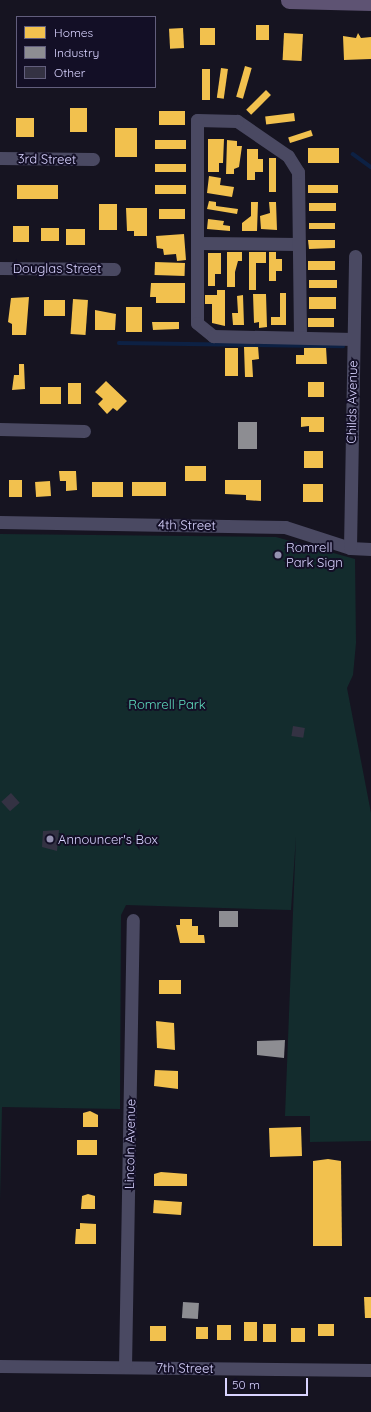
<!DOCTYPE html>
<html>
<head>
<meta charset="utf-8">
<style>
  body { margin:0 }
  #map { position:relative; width:371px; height:1412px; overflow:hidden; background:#161421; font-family:Quicksand,sans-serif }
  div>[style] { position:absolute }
  .green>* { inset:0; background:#132c2d }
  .homes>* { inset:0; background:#f2c14e; transform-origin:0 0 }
  .industry>* { inset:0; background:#8d8d92; transform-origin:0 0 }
  .stream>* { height:3.5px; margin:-1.75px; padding:0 1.75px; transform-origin:1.75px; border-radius:1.75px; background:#0d2144 }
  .building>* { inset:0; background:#343243; transform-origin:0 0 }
  .minor>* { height:13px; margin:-6.5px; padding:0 6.5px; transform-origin:6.5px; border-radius:6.5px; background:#4a4962 }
  .major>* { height:17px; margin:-8.5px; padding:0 8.5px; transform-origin:8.5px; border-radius:8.5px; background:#5e5373 }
  .dots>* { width:11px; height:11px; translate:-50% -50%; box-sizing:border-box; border:2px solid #130f26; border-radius:50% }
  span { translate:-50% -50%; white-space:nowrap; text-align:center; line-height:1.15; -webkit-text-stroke:4px #130f26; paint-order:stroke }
  .street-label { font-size:13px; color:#d9d4ff }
  .poi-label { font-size:13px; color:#d9d4ff }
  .left { translate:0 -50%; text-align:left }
  .park-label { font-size:13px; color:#5fe0c0 }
  .legend { position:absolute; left:16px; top:16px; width:140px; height:72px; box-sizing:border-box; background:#130f26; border:1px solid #625e7d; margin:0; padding:5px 7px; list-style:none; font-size:12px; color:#d9d4ff }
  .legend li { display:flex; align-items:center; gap:8px; height:20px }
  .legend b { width:20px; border:1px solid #625e7d }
  .scale { position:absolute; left:225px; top:1378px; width:83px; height:18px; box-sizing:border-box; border:2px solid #d9d4ff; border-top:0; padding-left:5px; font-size:12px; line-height:14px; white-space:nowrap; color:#d9d4ff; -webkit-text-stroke:3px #130f26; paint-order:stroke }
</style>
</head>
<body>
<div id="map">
  <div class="green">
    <div style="clip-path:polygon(0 534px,276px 537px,355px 559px,356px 643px,353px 675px,347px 688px,371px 813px,371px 1141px,310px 1142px,310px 1116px,285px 1116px,296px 836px,291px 910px,126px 905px,121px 915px,120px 1109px,2px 1107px,0 1201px)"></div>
  </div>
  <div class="homes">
    <div style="left:256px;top:25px;width:13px;height:15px"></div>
    <div style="left:183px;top:28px;width:20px;height:14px;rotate:87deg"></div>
    <div style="left:200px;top:28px;width:15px;height:17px"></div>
    <div style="left:284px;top:33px;width:19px;height:27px;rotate:3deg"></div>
    <div style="clip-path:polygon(358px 33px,361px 38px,371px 37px,371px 59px,344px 60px,343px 36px,356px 38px)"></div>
    <div style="left:245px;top:66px;width:7px;height:32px;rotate:16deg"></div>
    <div style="left:221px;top:68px;width:7px;height:30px;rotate:8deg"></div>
    <div style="left:202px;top:69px;width:8px;height:31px"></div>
    <div style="left:266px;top:90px;width:7px;height:28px;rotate:45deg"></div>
    <div style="left:70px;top:108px;width:17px;height:24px"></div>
    <div style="left:159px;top:111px;width:26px;height:14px"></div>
    <div style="left:294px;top:113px;width:8px;height:29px;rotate:83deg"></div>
    <div style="left:16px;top:118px;width:18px;height:19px"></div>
    <div style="left:115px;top:128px;width:22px;height:29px"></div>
    <div style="left:311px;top:130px;width:6px;height:24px;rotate:72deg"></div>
    <div style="clip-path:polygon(208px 139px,224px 139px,223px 163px,219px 163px,219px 172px,208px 172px)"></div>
    <div style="left:155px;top:140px;width:31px;height:9px"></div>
    <div style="clip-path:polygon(227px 140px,237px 141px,237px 146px,242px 146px,239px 167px,234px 169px,234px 174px,226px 174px)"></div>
    <div style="left:339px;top:148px;width:15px;height:31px;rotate:90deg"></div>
    <div style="clip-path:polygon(247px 149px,258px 149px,258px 159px,263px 159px,263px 172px,255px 172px,255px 180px,247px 180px)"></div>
    <div style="left:269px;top:158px;width:7px;height:34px"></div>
    <div style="left:186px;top:164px;width:8px;height:31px;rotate:90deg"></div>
    <div style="clip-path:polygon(209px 176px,221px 178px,220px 185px,234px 187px,232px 197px,207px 193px)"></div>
    <div style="left:17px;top:185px;width:41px;height:14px"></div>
    <div style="left:155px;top:185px;width:31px;height:9px"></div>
    <div style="left:308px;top:185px;width:30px;height:8px"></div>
    <div style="clip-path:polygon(209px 201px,216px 202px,216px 206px,238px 209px,237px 214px,207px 209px)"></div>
    <div style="clip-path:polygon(251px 202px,258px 202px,257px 231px,242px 231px,242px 223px,251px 216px)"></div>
    <div style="clip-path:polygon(269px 202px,276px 202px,277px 230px,261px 229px,260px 216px,270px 213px)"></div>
    <div style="left:336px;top:203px;width:8px;height:27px;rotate:90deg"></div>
    <div style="left:99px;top:204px;width:18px;height:26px"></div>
    <div style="clip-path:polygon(126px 208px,147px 208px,147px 236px,134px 236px,134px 231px,127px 231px)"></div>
    <div style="left:185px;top:209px;width:10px;height:26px;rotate:90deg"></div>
    <div style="clip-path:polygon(208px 219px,224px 221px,223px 225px,230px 226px,230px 231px,207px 229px)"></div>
    <div style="left:309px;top:223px;width:26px;height:6px"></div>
    <div style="left:13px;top:226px;width:16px;height:16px"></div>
    <div style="left:41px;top:228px;width:18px;height:13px"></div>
    <div style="left:66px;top:229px;width:19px;height:16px"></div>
    <div style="clip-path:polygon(184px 234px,186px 260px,177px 261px,176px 254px,164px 255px,163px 249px,157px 248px,156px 236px)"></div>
    <div style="clip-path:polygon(308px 240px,335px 240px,335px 248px,309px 249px)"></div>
    <div style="clip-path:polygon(227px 252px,242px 252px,242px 261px,238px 261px,235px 272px,235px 287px,227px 287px)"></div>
    <div style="clip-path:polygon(249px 252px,266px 252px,266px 263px,256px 263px,256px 290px,249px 290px)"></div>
    <div style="clip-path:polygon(269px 252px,276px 252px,276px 259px,282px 259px,282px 271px,276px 271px,276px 281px,269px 281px)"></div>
    <div style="clip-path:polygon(208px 253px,221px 253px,221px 274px,215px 274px,215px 286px,208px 286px)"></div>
    <div style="left:308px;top:261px;width:27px;height:9px"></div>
    <div style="left:155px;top:262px;width:30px;height:13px;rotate:2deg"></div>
    <div style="left:337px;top:280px;width:8px;height:28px;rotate:90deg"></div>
    <div style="clip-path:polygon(151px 283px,185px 283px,185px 303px,156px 303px,156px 297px,150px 297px)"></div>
    <div style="clip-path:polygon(217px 290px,225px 290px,225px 326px,212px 323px,212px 304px,205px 304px,205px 295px,217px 295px)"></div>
    <div style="clip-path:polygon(280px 293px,286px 293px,286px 325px,271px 325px,271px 317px,280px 317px)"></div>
    <div style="clip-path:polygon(253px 294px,266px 294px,267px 327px,259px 328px,259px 322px,254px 323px)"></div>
    <div style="clip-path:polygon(243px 295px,244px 325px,233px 325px,232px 313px,238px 313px,237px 296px)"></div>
    <div style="clip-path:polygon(29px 297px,26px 335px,12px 335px,12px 324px,8px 322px,11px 298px)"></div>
    <div style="left:309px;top:297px;width:27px;height:12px"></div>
    <div style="left:73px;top:299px;width:15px;height:35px;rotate:4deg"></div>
    <div style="left:44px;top:300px;width:21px;height:16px"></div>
    <div style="left:126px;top:307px;width:16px;height:25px"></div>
    <div style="clip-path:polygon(95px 310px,116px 314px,115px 330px,95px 330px)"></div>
    <div style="left:308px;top:318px;width:26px;height:9px"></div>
    <div style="clip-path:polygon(152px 322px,179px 322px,179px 329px,153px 330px)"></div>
    <div style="clip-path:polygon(258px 346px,259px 359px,252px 360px,253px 377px,245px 377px,244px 347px)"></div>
    <div style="clip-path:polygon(326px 347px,327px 364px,296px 364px,296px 355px,304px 355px,304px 348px)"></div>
    <div style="left:225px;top:348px;width:13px;height:28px"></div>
    <div style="clip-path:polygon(19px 364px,24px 364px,25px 389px,12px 390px,14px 375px,19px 375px)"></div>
    <div style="clip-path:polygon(106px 381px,127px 401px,117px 411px,113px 408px,107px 414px,98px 404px,103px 399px,95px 392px)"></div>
    <div style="left:308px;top:382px;width:16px;height:15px"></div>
    <div style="left:68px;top:383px;width:13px;height:21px"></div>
    <div style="left:61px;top:387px;width:17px;height:21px;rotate:90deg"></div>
    <div style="clip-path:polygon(301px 417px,324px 417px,324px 432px,309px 432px,309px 426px,301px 427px)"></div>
    <div style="left:304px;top:451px;width:19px;height:17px"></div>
    <div style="left:185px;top:466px;width:21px;height:15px"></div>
    <div style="clip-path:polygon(59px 471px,76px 471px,77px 490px,66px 491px,66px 481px,60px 481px)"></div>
    <div style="left:9px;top:480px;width:13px;height:17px"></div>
    <div style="clip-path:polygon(225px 480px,261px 480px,261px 501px,246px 500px,246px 495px,225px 494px)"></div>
    <div style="left:50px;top:481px;width:15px;height:15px;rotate:86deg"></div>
    <div style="left:92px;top:482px;width:31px;height:15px"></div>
    <div style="left:166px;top:482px;width:14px;height:34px;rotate:90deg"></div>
    <div style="left:303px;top:484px;width:20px;height:18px"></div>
    <div style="clip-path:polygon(180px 919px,192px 919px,192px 926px,198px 926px,198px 935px,204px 935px,205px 943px,180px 943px,176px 925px,180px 925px)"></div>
    <div style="left:159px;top:980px;width:22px;height:14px"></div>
    <div style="clip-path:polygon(156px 1021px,174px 1023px,175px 1050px,157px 1048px)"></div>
    <div style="clip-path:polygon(155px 1070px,178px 1071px,178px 1089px,154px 1086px)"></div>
    <div style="clip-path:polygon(90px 1111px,98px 1115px,98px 1127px,83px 1127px,83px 1113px)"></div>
    <div style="left:301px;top:1127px;width:29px;height:32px;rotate:88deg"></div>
    <div style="left:97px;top:1140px;width:15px;height:20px;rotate:90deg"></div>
    <div style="clip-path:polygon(328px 1159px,341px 1161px,342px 1246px,313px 1246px,313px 1161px)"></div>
    <div style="clip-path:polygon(161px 1172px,187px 1174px,187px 1186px,154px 1186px,154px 1174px)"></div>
    <div style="clip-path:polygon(88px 1194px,95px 1196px,95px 1209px,81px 1209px,82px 1196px)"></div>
    <div style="left:154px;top:1200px;width:28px;height:13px;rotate:4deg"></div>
    <div style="clip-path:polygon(80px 1223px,96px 1224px,96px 1244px,75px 1244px,76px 1229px,80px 1229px)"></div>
    <div style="clip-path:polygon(364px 1297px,371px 1297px,371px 1318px,365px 1318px)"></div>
    <div style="left:244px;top:1322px;width:13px;height:19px"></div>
    <div style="left:263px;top:1324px;width:13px;height:18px"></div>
    <div style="left:318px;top:1324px;width:16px;height:12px"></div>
    <div style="left:231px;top:1325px;width:15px;height:14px;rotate:90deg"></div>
    <div style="left:150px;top:1326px;width:16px;height:15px"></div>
    <div style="left:196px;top:1327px;width:12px;height:12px"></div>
    <div style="left:291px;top:1328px;width:14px;height:14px"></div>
  </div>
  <div class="industry">
    <div style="left:238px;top:422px;width:19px;height:27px"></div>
    <div style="left:219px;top:911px;width:19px;height:16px"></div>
    <div style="clip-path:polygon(285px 1040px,284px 1058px,257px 1055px,257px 1041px)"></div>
    <div style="left:183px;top:1302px;width:16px;height:16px;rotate:4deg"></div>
  </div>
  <div class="stream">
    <div style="left:353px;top:154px;width:22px;rotate:36deg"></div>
    <div style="left:119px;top:343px;width:224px;rotate:0.8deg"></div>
  </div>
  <div class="building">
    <div style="left:293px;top:726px;width:12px;height:10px;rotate:9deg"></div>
    <div style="left:11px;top:793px;width:13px;height:13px;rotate:48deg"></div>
    <div style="clip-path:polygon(59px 830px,57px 851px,42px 847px,43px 831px)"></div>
  </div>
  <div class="minor">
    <div style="left:0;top:158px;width:93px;rotate:0.6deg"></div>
    <div style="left:198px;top:243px;width:100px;rotate:0.6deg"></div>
    <div style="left:0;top:268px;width:114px;rotate:0.5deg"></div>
    <div style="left:300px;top:336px;width:164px;rotate:-90.7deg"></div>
    <div style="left:298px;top:172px;width:19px;rotate:-122deg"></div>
    <div style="left:288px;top:156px;width:62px;rotate:-145.5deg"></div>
    <div style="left:237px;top:121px;width:40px;rotate:-178.6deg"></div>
    <div style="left:197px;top:120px;width:203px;rotate:90deg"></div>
    <div style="left:197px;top:323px;width:21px;rotate:39deg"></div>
    <div style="left:213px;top:336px;width:140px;rotate:1.2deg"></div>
    <div style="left:0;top:429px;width:84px;rotate:1.4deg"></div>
    <div style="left:0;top:522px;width:285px;rotate:1deg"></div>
    <div style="left:285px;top:527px;width:68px;rotate:17.9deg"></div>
    <div style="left:350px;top:548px;width:21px;rotate:3deg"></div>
    <div style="left:350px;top:548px;width:292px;rotate:-89deg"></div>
    <div style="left:0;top:1366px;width:371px;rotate:0.6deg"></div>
    <div style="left:125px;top:1367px;width:447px;rotate:-89deg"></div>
  </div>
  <div class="major">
    <div style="left:289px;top:0;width:82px;rotate:1.4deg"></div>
  </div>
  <div class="dots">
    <div style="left:278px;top:555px;background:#9591b1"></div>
    <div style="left:50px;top:839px;background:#9591b1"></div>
  </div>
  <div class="street-label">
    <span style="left:47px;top:159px;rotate:1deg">3rd Street</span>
    <span style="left:57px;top:268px">Douglas Street</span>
    <span style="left:352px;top:402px;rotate:-89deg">Childs Avenue</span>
    <span style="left:187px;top:525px;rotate:1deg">4th Street</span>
    <span style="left:130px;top:1144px;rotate:-89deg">Lincoln Avenue</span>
    <span style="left:185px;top:1368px;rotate:1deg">7th Street</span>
  </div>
  <div class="poi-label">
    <span class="left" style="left:286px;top:555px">Romrell<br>Park Sign</span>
    <span class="left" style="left:58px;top:839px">Announcer's Box</span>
  </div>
  <div class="park-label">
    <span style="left:167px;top:704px">Romrell Park</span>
  </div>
  <ul class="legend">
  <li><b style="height:11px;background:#f2c14e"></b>Homes</li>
  <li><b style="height:11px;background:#8d8d92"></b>Industry</li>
  <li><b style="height:11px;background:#343243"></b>Other</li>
  </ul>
  <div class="scale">50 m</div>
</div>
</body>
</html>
